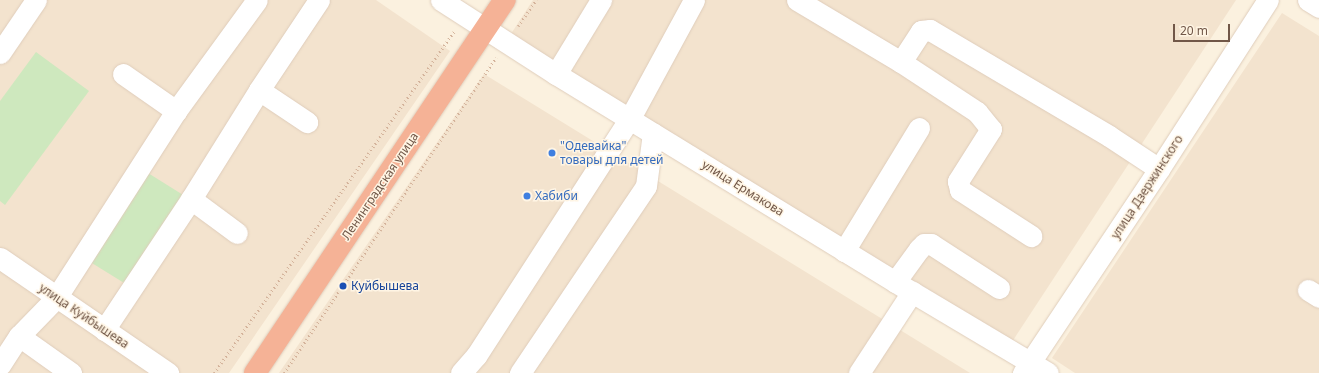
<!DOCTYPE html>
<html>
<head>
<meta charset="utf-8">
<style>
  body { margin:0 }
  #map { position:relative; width:1319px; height:373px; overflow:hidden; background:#fbf1df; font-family:"Noto Sans",sans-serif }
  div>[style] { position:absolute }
  .residential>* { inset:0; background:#f3e3ce }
  .green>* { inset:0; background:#cee8be; transform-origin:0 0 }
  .path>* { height:2.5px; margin-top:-1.25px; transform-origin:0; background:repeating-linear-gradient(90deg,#d4b39b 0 1px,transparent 0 4px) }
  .roads { filter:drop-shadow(0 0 1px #dfcdbb) drop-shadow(0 0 1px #dfcdbb) }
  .minor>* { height:21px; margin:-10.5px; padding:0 10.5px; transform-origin:10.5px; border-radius:10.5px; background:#fff }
  .highway>* { height:22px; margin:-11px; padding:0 11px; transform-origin:11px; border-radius:11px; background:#f5b296 }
  .dots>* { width:11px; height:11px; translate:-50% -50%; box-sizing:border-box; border:2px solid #fff5e4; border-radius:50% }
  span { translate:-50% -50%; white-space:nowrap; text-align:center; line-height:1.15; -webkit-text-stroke:3px #fff5e4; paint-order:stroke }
  .shop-label { font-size:12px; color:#366cbe }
  .left { translate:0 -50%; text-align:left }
  .street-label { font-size:12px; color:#715748 }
  .transit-label { font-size:12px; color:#164399 }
  .scale { position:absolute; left:1173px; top:24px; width:57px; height:18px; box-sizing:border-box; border:2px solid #715748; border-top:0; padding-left:5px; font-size:12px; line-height:14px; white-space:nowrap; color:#715748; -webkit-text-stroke:3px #fff5e4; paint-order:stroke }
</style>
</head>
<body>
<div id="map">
  <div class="residential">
    <div style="clip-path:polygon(0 0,376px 0,450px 51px,229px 373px,0 373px)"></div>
    <div style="clip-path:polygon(533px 0,1236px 0,1010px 345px,507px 40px)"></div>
    <div style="clip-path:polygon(1282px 13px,1319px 36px,1319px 373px,1075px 373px,1052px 358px)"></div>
    <div style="clip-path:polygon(484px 74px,970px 373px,279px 373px)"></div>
  </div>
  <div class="green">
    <div style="clip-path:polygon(36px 52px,89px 91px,5px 205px,0 201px,0 101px)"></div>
    <div style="left:148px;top:173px;width:41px;height:106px;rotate:32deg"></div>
  </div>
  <div class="path">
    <div style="left:518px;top:26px;width:32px;rotate:-55deg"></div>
    <div style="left:214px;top:373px;width:418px;rotate:-54.9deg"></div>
    <div style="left:284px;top:373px;width:380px;rotate:-56.1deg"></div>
  </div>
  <div class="roads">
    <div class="minor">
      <div style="left:441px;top:0;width:137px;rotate:32.8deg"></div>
      <div style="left:556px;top:74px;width:417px;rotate:31.5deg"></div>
      <div style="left:912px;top:292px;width:158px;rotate:30.8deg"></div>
      <div style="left:797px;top:0;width:121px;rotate:30.8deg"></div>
      <div style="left:901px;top:62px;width:37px;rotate:-57deg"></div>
      <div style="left:921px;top:31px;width:9px;rotate:-6deg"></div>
      <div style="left:930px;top:30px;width:208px;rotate:30.6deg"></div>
      <div style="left:1109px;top:136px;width:60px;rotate:33.4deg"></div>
      <div style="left:1308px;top:0;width:13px;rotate:32deg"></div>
      <div style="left:0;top:53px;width:64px;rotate:-55.8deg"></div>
      <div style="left:901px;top:62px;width:91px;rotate:33.3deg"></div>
      <div style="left:977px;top:112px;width:22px;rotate:51deg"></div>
      <div style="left:991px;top:129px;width:62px;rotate:122.4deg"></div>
      <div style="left:958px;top:181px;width:9px;rotate:77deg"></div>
      <div style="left:960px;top:190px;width:85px;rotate:32.9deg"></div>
      <div style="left:123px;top:74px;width:65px;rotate:34.9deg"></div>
      <div style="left:556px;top:74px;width:87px;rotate:-58.7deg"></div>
      <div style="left:259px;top:90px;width:58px;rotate:33.7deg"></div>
      <div style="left:191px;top:199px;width:57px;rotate:36.5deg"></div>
      <div style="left:844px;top:251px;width:144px;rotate:-58.6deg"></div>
      <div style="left:0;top:258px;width:204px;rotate:34.4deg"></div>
      <div style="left:895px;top:282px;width:41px;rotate:-54deg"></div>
      <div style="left:919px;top:249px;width:7px;rotate:-45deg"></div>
      <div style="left:924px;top:244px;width:7px"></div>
      <div style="left:931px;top:244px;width:81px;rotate:32.9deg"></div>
      <div style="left:1308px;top:290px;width:13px;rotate:32deg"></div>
      <div style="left:104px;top:330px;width:157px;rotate:-56.4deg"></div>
      <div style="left:191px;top:199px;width:128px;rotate:-58deg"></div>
      <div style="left:259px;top:90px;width:108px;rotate:-56.3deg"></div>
      <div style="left:19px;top:336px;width:64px;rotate:35.4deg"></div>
      <div style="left:0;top:365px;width:35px;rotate:-57deg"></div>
      <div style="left:19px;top:336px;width:53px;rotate:-45.8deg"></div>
      <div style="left:56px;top:298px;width:222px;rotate:-57.3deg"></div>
      <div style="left:176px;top:111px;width:137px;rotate:-53.9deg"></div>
      <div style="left:461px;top:373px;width:23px;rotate:-49deg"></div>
      <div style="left:476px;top:356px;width:283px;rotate:-57.1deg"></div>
      <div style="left:630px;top:118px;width:134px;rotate:-61.5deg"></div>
      <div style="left:520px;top:373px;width:225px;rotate:-56deg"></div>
      <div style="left:646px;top:186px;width:53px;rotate:-82.5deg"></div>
      <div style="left:859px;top:373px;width:97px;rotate:-56.8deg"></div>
      <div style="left:1023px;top:373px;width:245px;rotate:-56.3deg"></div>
      <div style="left:1159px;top:169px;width:201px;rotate:-57.2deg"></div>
    </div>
    <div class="highway">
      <div style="left:255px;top:373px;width:449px;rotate:-56.2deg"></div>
    </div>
  </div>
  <div class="dots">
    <div style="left:552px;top:153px;background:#3f7fe0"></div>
    <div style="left:527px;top:196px;background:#3f7fe0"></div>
    <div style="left:343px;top:286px;background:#1a4fb4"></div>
  </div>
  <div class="shop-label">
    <span class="left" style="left:560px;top:153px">"Одевайка"<br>товары для детей</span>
    <span class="left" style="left:535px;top:196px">Хабиби</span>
  </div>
  <div class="street-label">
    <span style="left:380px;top:186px;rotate:-56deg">Ленинградская улица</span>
    <span style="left:1147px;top:187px;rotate:-57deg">улица Дзержинского</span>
    <span style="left:743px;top:188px;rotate:32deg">улица Ермакова</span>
    <span style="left:84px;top:316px;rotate:34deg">улица Куйбышева</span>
  </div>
  <div class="transit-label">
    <span class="left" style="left:351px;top:286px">Куйбышева</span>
  </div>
  <div class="scale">20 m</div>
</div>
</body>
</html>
